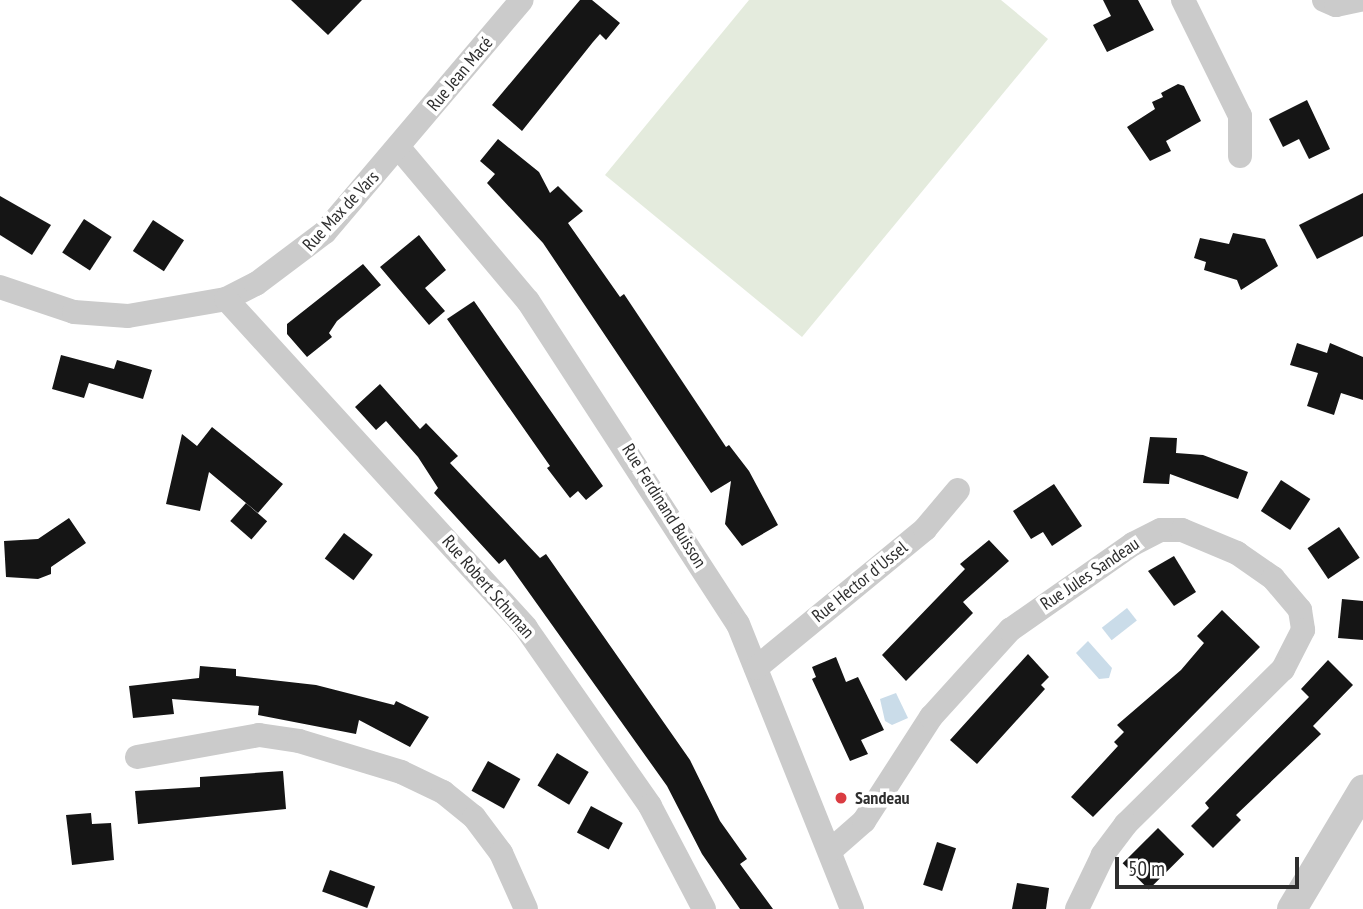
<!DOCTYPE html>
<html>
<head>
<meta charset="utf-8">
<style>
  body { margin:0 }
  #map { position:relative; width:1363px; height:909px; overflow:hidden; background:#fff; font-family:"PT Sans Narrow",sans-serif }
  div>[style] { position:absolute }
  .green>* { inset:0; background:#e4ebdd }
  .water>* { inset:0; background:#cadce9; transform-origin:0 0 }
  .building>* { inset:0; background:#151515; transform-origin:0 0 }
  .minor>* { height:24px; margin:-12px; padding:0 12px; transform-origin:12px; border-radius:12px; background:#cbcbcb }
  .tertiary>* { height:30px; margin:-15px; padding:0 15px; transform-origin:15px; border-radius:15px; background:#cbcbcb }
  .dots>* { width:19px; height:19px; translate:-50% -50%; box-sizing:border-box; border:4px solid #fff; border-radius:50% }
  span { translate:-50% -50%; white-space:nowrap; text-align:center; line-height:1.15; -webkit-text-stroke:7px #fff; paint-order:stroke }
  .street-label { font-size:18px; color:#2e2e2e }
  .poi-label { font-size:18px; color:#2e2e2e; font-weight:700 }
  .left { translate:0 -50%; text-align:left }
  .scale { position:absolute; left:1115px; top:857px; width:184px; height:32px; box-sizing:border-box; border:4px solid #2e2e2e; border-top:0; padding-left:9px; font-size:21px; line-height:24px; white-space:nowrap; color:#2e2e2e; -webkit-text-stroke:5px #fff; paint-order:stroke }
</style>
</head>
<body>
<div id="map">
  <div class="green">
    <div style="clip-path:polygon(749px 0,1001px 0,1048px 39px,802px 337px,605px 175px)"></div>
  </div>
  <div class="water">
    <div style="left:1127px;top:608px;width:16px;height:32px;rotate:52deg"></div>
    <div style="clip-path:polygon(1088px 641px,1112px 668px,1109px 678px,1099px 679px,1076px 653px)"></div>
    <div style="clip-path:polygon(896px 693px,908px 718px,892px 725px,885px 721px,880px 699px)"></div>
  </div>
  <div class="building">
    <div style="clip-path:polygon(291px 0,362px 0,328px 35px)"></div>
    <div style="clip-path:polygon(580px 0,592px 0,620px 23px,606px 40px,600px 34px,593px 42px,522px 131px,492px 105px)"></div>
    <div style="clip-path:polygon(1103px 0,1138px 0,1154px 30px,1107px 52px,1093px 25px,1111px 16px)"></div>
    <div style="clip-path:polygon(1178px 84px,1184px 86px,1201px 121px,1166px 141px,1171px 151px,1150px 161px,1127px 127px,1155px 109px,1152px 102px,1163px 97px,1161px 93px)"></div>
    <div style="clip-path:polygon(1307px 100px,1330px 149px,1309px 159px,1299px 139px,1283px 147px,1269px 119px)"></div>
    <div style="clip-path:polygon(498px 139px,539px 172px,550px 193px,558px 186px,583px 211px,568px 223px,620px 297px,624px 294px,726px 447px,729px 445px,749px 471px,778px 525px,742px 546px,725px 524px,731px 481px,711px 493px,543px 243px,487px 183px,495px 174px,480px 161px)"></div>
    <div style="clip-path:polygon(1363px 193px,1363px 236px,1317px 259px,1299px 225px)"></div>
    <div style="clip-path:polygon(0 196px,51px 225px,32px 255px,0 235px)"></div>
    <div style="left:84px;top:219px;width:33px;height:40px;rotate:33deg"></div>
    <div style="left:153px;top:220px;width:37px;height:37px;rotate:33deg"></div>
    <div style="clip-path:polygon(1233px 233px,1265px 239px,1278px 266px,1241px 290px,1237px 280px,1204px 270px,1206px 262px,1194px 258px,1200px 238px,1229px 244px)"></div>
    <div style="clip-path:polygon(419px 235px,446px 270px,425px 288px,445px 311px,429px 325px,380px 267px)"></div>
    <div style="clip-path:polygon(363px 264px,381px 285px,337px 321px,329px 333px,332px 337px,307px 357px,287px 334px,287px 324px)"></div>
    <div style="clip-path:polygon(474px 301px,603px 486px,586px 500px,578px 491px,570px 498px,547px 468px,550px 466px,447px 319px)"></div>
    <div style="clip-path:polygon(1297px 343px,1327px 353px,1330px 343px,1363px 357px,1363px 400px,1341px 393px,1334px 415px,1307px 406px,1318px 373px,1290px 365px)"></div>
    <div style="clip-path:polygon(61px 355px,114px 369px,117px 360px,152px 370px,143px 399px,89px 383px,84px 398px,52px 389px)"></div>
    <div style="clip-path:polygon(380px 384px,420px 429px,426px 423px,458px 456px,450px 463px,540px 558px,546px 554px,690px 760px,720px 821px,747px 859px,740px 864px,773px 909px,740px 909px,702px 854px,667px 786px,505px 559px,499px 564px,434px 493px,438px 488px,418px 457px,386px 421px,376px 430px,355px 407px)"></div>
    <div style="clip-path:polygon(212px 427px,283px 484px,258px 513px,209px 472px,200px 511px,166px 504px,182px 434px,197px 446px)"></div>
    <div style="clip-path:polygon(1150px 437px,1177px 438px,1176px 453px,1203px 455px,1248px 472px,1238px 499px,1170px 474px,1169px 484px,1143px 483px)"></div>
    <div style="left:1281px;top:480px;width:35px;height:37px;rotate:33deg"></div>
    <div style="clip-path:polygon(1054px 484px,1082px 526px,1052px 546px,1043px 532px,1031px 539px,1013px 511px)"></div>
    <div style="left:246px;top:503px;width:28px;height:24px;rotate:41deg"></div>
    <div style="clip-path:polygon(69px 518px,86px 543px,51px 567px,51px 574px,38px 579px,6px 577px,4px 541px,38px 539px)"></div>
    <div style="left:1339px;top:527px;width:37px;height:38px;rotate:56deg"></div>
    <div style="left:344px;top:533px;width:36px;height:32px;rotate:37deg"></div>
    <div style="clip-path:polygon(989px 540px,1009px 561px,963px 602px,973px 613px,906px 681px,882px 655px,965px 569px,960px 564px)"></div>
    <div style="clip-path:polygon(1174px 556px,1196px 592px,1174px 606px,1148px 571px)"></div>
    <div style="clip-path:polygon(1342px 599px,1363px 601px,1363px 640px,1338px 638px)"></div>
    <div style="clip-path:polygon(1222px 610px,1260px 647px,1093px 817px,1071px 797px,1118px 746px,1114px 742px,1124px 732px,1117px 725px,1181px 670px,1204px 643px,1197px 636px)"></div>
    <div style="clip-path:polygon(1028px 654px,1049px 677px,1041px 685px,1045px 689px,977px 764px,950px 740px)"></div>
    <div style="clip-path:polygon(836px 657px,846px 682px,858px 677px,884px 730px,861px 740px,868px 754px,850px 761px,812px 679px,816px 677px,812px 667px)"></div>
    <div style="clip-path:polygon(1328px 660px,1353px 685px,1313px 726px,1321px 734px,1236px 815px,1241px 820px,1213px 848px,1191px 826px,1209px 808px,1205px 803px,1309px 697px,1301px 689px)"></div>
    <div style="clip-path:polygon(200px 666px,236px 669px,236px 676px,316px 685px,394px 705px,396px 701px,429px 717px,410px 747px,359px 720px,356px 734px,258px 715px,259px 706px,172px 699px,174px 714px,133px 718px,129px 686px,199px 678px)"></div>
    <div style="left:557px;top:753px;width:37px;height:38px;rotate:31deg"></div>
    <div style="left:488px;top:761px;width:37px;height:34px;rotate:29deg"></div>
    <div style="clip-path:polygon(283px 771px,286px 809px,138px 824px,135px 791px,200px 787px,200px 777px)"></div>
    <div style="left:591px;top:806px;width:36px;height:30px;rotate:28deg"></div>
    <div style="clip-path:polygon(91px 813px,92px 824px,111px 823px,114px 860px,72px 865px,66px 815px)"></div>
    <div style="left:1158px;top:828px;width:37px;height:50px;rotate:45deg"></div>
    <div style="left:937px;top:842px;width:20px;height:45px;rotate:18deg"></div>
    <div style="left:330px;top:870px;width:48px;height:23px;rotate:20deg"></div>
    <div style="clip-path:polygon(1017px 883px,1049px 888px,1046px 909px,1012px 909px)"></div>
  </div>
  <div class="minor">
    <div style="left:1183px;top:0;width:129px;rotate:63.8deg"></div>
    <div style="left:1240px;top:116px;width:40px;rotate:90deg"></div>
    <div style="left:1324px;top:0;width:13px;rotate:23deg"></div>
    <div style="left:1336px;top:5px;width:24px;rotate:-12deg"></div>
    <div style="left:399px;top:148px;width:200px;rotate:49.9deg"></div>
    <div style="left:528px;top:301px;width:385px;rotate:57deg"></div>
    <div style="left:738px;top:624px;width:307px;rotate:68.2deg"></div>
    <div style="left:0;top:287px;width:78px;rotate:18.7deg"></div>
    <div style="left:74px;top:312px;width:54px;rotate:4.2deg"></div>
    <div style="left:128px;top:316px;width:99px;rotate:-9.8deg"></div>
    <div style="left:226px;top:299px;width:34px;rotate:-27deg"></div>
    <div style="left:256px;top:284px;width:86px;rotate:-37deg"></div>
    <div style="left:325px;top:232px;width:304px;rotate:-49.7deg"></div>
    <div style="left:226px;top:299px;width:445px;rotate:47.6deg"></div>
    <div style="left:526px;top:628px;width:217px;rotate:55.1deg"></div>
    <div style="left:650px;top:806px;width:116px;rotate:62.3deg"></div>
    <div style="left:756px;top:668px;width:219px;rotate:-39.4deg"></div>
    <div style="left:925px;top:529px;width:51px;rotate:-49.8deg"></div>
    <div style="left:137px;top:757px;width:124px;rotate:-10.2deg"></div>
    <div style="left:259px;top:735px;width:40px;rotate:8.5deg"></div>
    <div style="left:299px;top:741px;width:107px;rotate:16.9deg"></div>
    <div style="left:401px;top:772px;width:47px;rotate:25.5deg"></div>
    <div style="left:443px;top:792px;width:40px;rotate:39deg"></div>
    <div style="left:474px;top:817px;width:45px;rotate:53.1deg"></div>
    <div style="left:501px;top:853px;width:61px;rotate:65.9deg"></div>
    <div style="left:831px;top:850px;width:44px;rotate:-41.3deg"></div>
    <div style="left:864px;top:821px;width:124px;rotate:-57.2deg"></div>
    <div style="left:931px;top:717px;width:118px;rotate:-47.8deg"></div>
    <div style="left:1010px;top:630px;width:150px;rotate:-35deg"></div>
    <div style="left:1133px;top:544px;width:31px;rotate:-27deg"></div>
    <div style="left:1161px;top:530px;width:21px"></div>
    <div style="left:1182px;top:530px;width:60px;rotate:22.7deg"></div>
    <div style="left:1237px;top:553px;width:44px;rotate:34.8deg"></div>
    <div style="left:1273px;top:578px;width:42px;rotate:49.8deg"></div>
    <div style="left:1300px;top:610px;width:20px;rotate:81deg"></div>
    <div style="left:1303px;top:630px;width:44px;rotate:117.1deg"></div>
    <div style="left:1283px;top:669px;width:221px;rotate:135.4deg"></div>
    <div style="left:1126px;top:824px;width:39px;rotate:127deg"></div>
    <div style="left:1103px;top:855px;width:60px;rotate:115.7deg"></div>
  </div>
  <div class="tertiary">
    <div style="left:1292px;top:909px;width:139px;rotate:-59.2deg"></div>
  </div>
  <div class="dots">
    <div style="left:841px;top:798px;background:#da3c42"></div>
  </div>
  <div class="street-label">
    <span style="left:460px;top:74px;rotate:-50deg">Rue Jean Macé</span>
    <span style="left:341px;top:211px;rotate:-47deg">Rue Max de Vars</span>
    <span style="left:664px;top:506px;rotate:58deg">Rue Ferdinand Buisson</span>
    <span style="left:1090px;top:574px;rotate:-34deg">Rue Jules Sandeau</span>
    <span style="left:860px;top:582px;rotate:-39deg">Rue Hector d'Ussel</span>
    <span style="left:488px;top:587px;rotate:49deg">Rue Robert Schuman</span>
  </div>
  <div class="poi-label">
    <span class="left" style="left:855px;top:798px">Sandeau</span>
  </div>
  <div class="scale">50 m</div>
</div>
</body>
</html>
